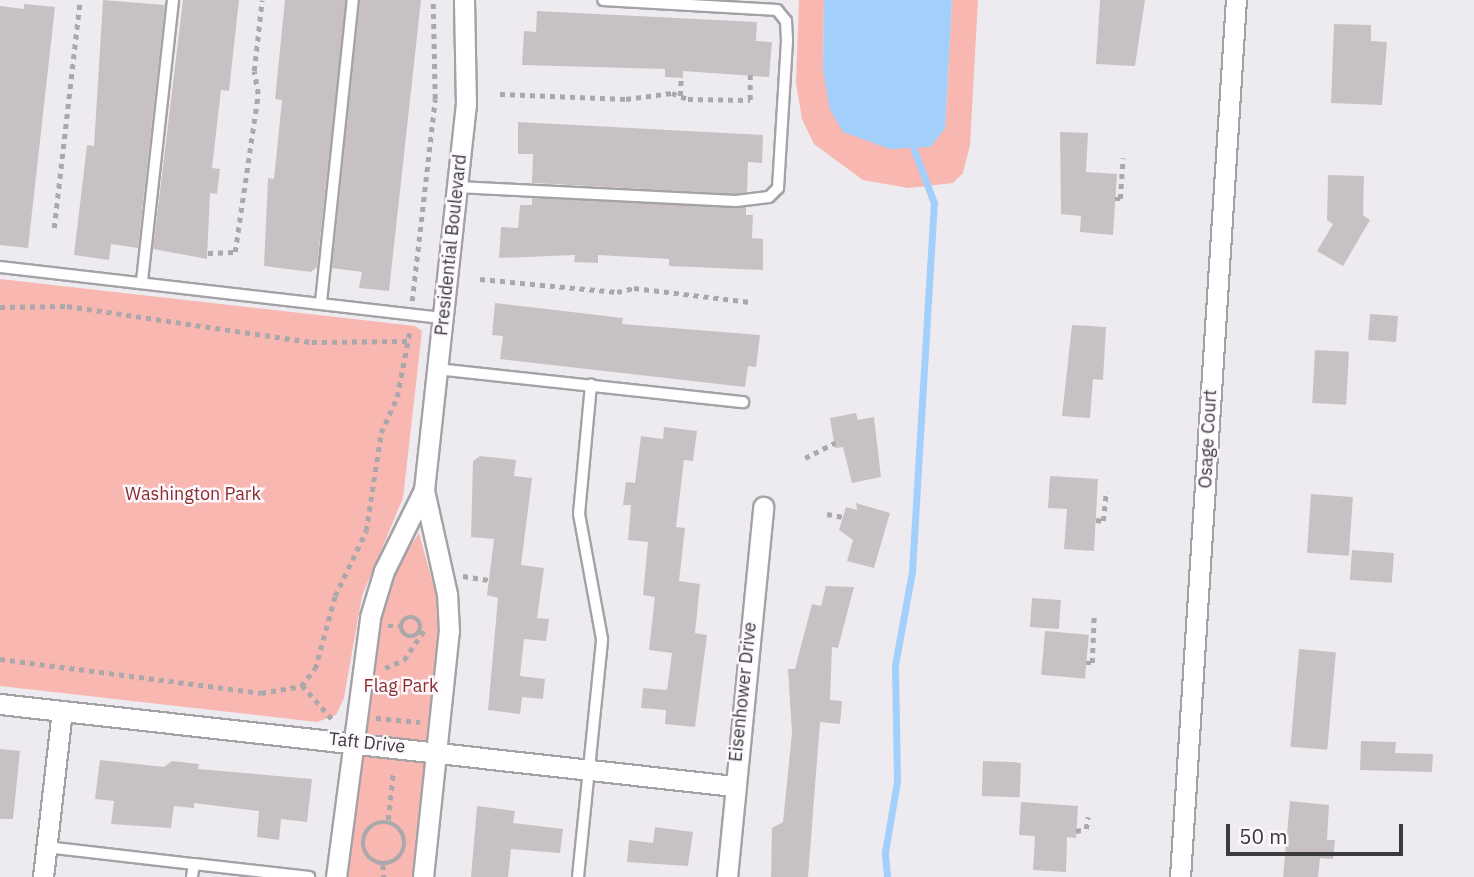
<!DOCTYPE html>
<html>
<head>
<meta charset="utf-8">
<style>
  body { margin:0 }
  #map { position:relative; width:1474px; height:877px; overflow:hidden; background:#eeebf0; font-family:"IBM Plex Sans",sans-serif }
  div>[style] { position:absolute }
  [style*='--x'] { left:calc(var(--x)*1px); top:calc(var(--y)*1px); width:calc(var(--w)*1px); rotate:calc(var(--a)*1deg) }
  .green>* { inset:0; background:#f8b7b1 }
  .water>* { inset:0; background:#a3cffb }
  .stream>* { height:7px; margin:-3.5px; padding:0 3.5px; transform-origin:3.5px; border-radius:3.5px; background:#a3cffb }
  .building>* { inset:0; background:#c8c1c4; transform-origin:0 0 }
  .path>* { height:4.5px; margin-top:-2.25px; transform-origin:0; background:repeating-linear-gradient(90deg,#aaa8ab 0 5px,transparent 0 10px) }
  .path>.ring { margin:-2.25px; padding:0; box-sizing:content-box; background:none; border:4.5px solid #aaa8ab; border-radius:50% }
  .roads { filter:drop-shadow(2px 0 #a5a2a7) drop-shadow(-2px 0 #a5a2a7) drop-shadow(0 2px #a5a2a7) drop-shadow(0 -2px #a5a2a7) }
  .service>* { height:10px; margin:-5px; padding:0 5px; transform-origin:5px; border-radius:5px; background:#fff }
  .minor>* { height:19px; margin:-9.5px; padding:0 9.5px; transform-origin:9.5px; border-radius:9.5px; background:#fff }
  span { translate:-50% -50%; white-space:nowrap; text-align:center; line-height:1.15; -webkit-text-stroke:5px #fcf8fd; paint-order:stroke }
  .street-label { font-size:18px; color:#3b3a3c }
  .park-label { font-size:18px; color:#8a2d2d }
  .scale { position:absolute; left:1226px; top:824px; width:177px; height:32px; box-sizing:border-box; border:4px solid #3b3a3c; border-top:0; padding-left:9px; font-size:21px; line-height:24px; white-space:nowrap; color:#3b3a3c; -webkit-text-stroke:5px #fcf8fd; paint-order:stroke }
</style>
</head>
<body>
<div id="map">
  <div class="green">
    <i style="clip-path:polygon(799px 0,824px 0,823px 70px,945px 129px,952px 0,978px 0,970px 145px,963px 173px,953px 183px,908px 188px,863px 180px,814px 144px,802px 119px,796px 83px)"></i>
    <i style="clip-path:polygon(0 279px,415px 326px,422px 331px,403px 498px,362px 596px,344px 698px,336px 715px,317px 722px,0 686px)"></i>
    <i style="clip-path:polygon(419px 533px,436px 595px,438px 639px,413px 877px,348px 877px,378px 613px,393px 573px)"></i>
  </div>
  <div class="water">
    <i style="clip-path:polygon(824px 0,952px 0,945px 129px,930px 147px,890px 149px,843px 132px,830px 110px,823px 70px)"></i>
  </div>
  <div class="stream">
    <i style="--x:887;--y:877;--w:25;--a:-95"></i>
    <i style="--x:885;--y:852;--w:71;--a:-80.3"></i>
    <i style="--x:897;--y:782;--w:117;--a:-91"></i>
    <i style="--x:895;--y:665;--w:96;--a:-79.7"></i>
    <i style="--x:912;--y:571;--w:369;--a:-86.6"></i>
    <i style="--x:934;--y:203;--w:57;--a:-110.7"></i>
  </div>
  <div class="building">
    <i style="clip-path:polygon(103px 0,165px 5px,138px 248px,111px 244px,109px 260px,74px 255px,87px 145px,94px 146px)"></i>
    <i style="clip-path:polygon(183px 0,239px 0,229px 91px,221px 90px,212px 168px,220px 169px,217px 194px,210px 193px,207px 259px,153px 249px)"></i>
    <i style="clip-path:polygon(285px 0,346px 0,317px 267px,311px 272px,264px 266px,268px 178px,274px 179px,282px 100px,275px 99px)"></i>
    <i style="clip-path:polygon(360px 0,421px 0,389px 291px,359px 288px,362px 272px,332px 268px)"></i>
    <i style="clip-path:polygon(1100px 0,1145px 0,1135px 66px,1096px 64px)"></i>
    <i style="clip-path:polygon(24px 4px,55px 7px,28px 248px,0 245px,0 6px,24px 9px)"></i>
    <i style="clip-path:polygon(537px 11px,757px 22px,756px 41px,772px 42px,769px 77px,683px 71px,683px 78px,665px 77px,665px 69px,522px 65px,524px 31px,536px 32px)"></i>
    <i style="clip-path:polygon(1334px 24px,1371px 25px,1371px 41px,1387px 42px,1382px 105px,1331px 103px)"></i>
    <i style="clip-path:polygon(518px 122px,763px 135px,762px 163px,748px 162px,747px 192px,736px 194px,532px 183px,533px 154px,518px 154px)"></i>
    <i style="clip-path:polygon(1060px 132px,1088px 133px,1086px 172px,1117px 174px,1113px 235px,1080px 232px,1081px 216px,1061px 214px)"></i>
    <i style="clip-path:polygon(1328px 175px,1364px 176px,1363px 215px,1370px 220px,1343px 266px,1317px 251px,1333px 224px,1327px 220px)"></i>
    <i style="clip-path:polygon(532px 198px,746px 207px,746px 215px,753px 215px,752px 238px,763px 239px,763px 270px,669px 266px,669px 259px,598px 255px,598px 263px,574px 262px,575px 255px,499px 258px,501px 227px,518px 228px,520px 205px,532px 205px)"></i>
    <i style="clip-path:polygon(495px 303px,623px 318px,622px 324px,760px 335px,756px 367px,748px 366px,745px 387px,500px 359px,503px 336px,492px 335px)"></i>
    <i style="left:1370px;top:314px;width:28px;height:26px;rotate:4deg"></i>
    <i style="clip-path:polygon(1072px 325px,1106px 327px,1103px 380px,1093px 379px,1090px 418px,1062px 416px)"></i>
    <i style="left:1315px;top:350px;width:34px;height:53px;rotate:3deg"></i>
    <i style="clip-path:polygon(856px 413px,858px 420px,874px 417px,881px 477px,852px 483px,843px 447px,835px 448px,830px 418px)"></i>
    <i style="clip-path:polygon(664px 427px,697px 431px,693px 461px,684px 460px,676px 527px,685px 528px,679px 581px,700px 584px,695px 633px,707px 635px,695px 727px,665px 724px,666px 710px,641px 708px,643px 688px,667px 690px,672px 653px,649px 650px,655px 597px,643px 595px,648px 542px,628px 540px,631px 505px,623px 505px,626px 482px,635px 483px,641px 436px,663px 439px)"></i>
    <i style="clip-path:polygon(480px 456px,516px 460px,514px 476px,532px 478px,521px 565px,544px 568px,537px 618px,549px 619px,546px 641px,524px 639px,520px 676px,545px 679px,543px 699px,522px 697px,520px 714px,488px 710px,498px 598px,487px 595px,494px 539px,471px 537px,473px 461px)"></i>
    <i style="clip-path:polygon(1050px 476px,1098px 479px,1094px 551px,1064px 549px,1067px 509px,1048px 508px)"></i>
    <i style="left:1311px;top:494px;width:42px;height:59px;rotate:4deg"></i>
    <i style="clip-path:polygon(856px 503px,890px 513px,874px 568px,847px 561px,853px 540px,839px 530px,846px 507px,857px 510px)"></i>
    <i style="left:1352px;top:550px;width:42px;height:30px;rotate:4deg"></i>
    <i style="clip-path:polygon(826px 586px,854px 587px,838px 648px,832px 647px,830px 700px,842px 701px,840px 724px,820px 722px,808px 877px,771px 877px,772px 828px,783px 822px,792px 733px,788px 669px,795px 669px,812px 604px,821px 606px)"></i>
    <i style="left:1032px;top:598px;width:29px;height:29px;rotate:4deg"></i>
    <i style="left:1045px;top:631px;width:44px;height:44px;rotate:5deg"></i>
    <i style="left:1299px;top:649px;width:37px;height:98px;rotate:5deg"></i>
    <i style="clip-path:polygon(1361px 741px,1396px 742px,1395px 753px,1433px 754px,1432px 772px,1360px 770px)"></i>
    <i style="clip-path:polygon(0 749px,20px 751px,13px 819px,0 819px)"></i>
    <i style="clip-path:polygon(100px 760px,164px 767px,172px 761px,199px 764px,198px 769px,312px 779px,307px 822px,281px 819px,279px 840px,257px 837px,259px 811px,194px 803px,194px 808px,174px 806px,171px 828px,111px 824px,114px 801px,95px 799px)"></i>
    <i style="left:983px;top:761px;width:38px;height:35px;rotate:2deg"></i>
    <i style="clip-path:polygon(1290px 801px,1329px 805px,1327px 840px,1335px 840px,1333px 859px,1320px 858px,1318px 877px,1283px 877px)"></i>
    <i style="clip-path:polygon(1021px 802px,1078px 806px,1076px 838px,1067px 837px,1066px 872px,1033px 870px,1035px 836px,1019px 835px)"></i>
    <i style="clip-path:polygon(477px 806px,515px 811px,513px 823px,563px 829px,560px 853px,511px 849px,508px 877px,471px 877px)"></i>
    <i style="clip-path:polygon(655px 827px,693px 832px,688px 866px,627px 862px,629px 840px,653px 843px)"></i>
  </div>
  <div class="path">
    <i style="--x:500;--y:94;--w:126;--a:2.3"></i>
    <i style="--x:626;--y:99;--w:46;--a:-7.4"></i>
    <i style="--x:672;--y:93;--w:17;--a:21"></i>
    <i style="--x:688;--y:99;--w:62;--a:0.9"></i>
    <i style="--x:750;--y:100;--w:25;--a:-90"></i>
    <i style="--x:680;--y:96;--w:18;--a:-87"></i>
    <i style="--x:1115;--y:199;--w:5;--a:0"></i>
    <i style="--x:1120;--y:199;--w:41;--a:-85.8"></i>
    <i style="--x:54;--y:228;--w:229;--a:-83.5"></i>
    <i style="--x:208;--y:253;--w:27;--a:-2"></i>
    <i style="--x:235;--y:252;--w:160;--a:-81.7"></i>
    <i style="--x:258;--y:94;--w:23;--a:-100"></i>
    <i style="--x:254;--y:71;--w:71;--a:-83.6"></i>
    <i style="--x:480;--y:279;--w:138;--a:5.4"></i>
    <i style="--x:617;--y:292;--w:17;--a:-13"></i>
    <i style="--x:634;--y:288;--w:117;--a:6.9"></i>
    <i style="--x:412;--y:301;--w:203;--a:-83.5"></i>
    <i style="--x:435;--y:99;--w:99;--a:-91.2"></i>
    <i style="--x:0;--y:307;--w:67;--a:-0.9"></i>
    <i style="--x:67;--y:306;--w:248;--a:8.4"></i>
    <i style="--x:312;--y:342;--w:97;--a:-0.6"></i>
    <i style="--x:805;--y:458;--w:34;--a:-27"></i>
    <i style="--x:827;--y:514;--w:16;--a:11"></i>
    <i style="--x:1096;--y:520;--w:7;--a:8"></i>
    <i style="--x:1103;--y:521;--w:30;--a:-84"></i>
    <i style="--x:463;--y:576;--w:26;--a:9"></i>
    <i class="ring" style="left:401px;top:617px;width:15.5px;height:15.5px"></i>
    <i style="--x:388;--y:626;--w:13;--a:0"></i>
    <i style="--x:0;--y:659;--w:263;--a:7.4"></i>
    <i style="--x:261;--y:693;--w:41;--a:-9.9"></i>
    <i style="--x:301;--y:686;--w:22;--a:-51"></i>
    <i style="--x:315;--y:669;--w:76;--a:-74.7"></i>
    <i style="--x:335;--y:596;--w:72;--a:-64.5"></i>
    <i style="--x:366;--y:531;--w:99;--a:-81.3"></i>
    <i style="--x:381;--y:433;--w:39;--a:-66"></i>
    <i style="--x:397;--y:397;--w:68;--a:-79"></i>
    <i style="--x:1086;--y:663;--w:6;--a:0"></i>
    <i style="--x:1092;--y:663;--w:48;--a:-87.6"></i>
    <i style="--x:385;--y:668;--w:21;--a:-23"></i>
    <i style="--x:404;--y:660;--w:37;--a:-56"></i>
    <i style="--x:302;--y:685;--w:45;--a:48.6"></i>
    <i style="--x:376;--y:718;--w:44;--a:5.2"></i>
    <i style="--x:388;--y:820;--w:46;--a:-83.8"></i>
    <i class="ring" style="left:363px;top:822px;width:37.5px;height:37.5px"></i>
    <i style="--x:1076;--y:831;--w:10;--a:-11"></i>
    <i style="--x:1086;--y:829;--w:12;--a:-81"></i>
    <i style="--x:383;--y:865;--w:12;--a:85"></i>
  </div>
  <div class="roads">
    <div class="service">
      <i style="--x:457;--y:187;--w:279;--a:2.9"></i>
      <i style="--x:736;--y:201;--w:33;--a:-7"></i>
      <i style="--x:769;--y:197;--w:13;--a:-45"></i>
      <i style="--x:778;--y:188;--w:148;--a:-86.5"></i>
      <i style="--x:787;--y:40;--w:19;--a:-93"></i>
      <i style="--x:786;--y:21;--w:14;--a:-129"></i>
      <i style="--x:777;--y:10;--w:174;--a:-176.7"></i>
      <i style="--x:0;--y:267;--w:446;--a:6.6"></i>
      <i style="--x:142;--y:281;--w:283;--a:-83.7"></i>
      <i style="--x:321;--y:302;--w:304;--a:-84"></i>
      <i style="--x:437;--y:369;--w:308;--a:6.2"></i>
      <i style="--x:46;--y:847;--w:149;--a:6.6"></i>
      <i style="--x:194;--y:864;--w:13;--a:99"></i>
      <i style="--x:194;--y:864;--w:116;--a:6.4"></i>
      <i style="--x:578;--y:877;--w:239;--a:-84.2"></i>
      <i style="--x:602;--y:639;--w:127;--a:-100.4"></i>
      <i style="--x:579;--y:514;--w:130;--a:-84.7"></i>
    </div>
    <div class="minor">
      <i style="--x:0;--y:704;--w:738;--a:6.38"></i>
      <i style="--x:43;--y:877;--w:167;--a:-83.5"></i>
      <i style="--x:336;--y:877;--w:262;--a:-82.5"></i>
      <i style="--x:370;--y:617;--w:48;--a:-73.1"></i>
      <i style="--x:384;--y:571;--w:90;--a:-63.7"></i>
      <i style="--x:424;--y:490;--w:387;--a:-83.8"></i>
      <i style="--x:466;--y:105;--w:105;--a:-91.1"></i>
      <i style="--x:423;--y:877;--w:247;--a:-84"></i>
      <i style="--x:449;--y:631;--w:37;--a:-93"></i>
      <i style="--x:447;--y:594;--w:107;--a:-102.5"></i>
      <i style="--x:727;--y:877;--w:372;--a:-84.4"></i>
      <i style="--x:1180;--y:877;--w:879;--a:-86.35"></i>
    </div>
  </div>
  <div class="street-label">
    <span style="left:451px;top:245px;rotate:-84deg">Presidential Boulevard</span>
    <span style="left:1208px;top:439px;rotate:-87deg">Osage Court</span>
    <span style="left:743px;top:692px;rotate:-84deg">Eisenhower Drive</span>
    <span style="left:367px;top:743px;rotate:6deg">Taft Drive</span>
  </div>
  <div class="park-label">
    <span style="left:193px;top:494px">Washington Park</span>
    <span style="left:401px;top:686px">Flag Park</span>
  </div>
  <div class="scale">50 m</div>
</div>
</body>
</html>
